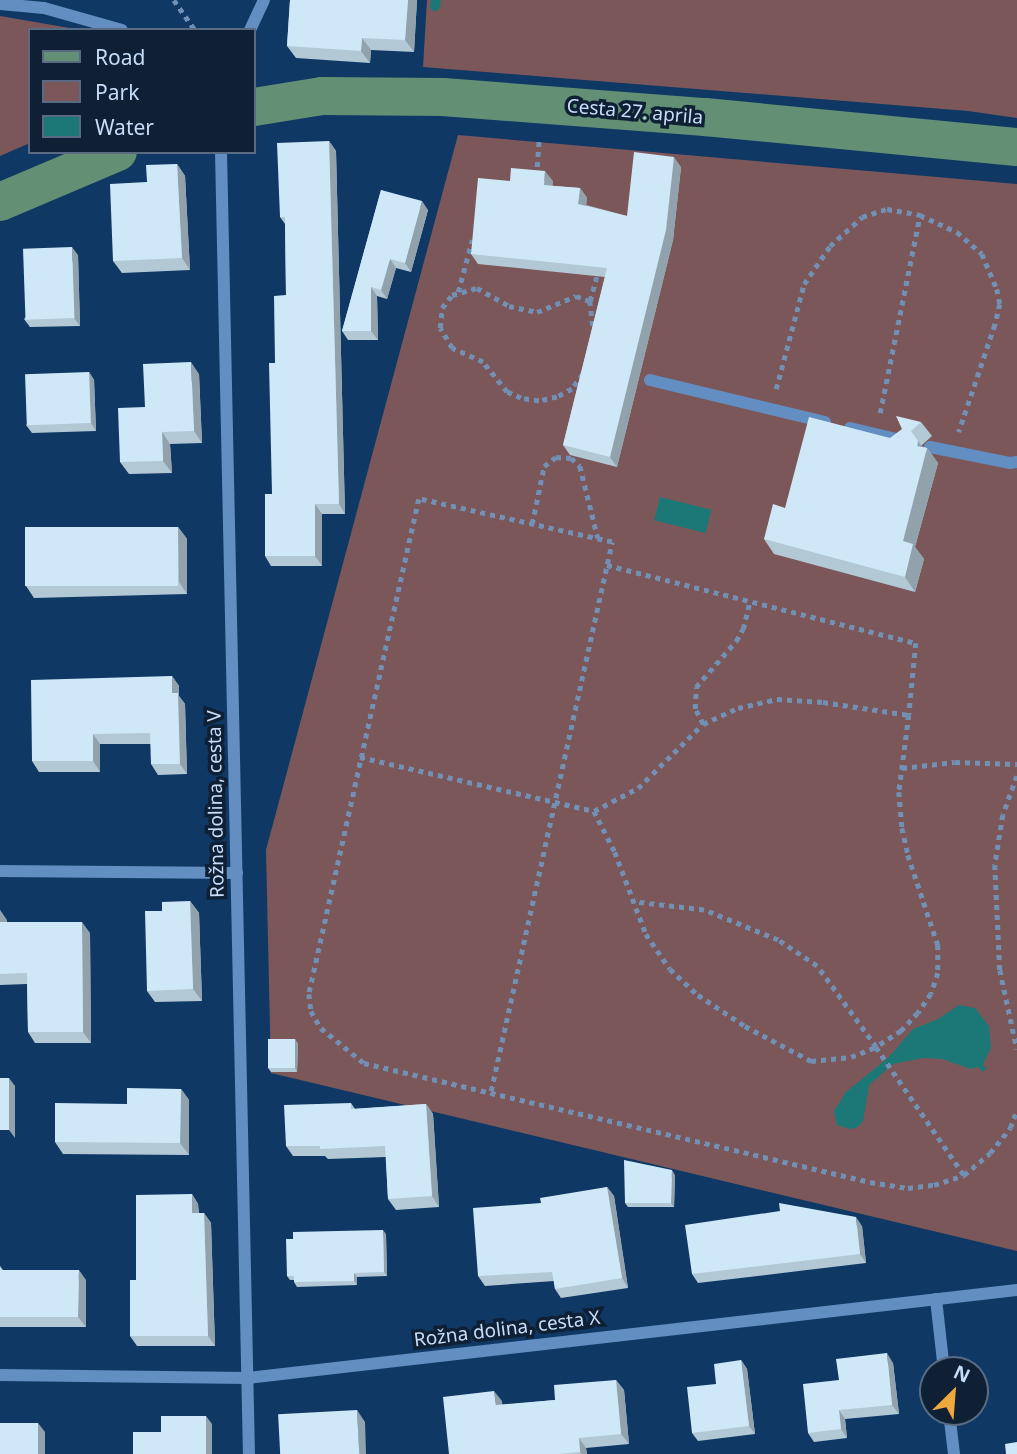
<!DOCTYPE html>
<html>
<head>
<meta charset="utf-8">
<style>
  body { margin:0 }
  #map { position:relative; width:1017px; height:1454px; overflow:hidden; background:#0f3865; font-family:"Noto Sans",sans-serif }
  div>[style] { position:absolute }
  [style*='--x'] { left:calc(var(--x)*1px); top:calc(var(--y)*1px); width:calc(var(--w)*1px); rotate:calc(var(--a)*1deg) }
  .green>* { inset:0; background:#7c575a }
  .water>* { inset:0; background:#1b7877; transform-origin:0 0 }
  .stream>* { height:10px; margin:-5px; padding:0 5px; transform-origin:5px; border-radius:5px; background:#1b7877 }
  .path>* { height:4.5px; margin-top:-2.25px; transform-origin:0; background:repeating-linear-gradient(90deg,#7190b4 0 5px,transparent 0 10px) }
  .minor>* { height:12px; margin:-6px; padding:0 6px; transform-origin:6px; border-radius:6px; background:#638ec1 }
  .major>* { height:38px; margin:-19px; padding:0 19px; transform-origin:19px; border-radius:19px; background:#639074 }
  .wall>* { inset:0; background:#b2c8d4; transform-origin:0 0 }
  .shaded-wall>* { inset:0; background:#91a2ad }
  .building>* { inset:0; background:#cfe8f7; transform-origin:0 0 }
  span { translate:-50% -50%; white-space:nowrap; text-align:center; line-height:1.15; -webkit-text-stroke:7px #0f2034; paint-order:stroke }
  .street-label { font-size:19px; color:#c6dcf8 }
  .legend { position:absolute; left:28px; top:28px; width:228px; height:126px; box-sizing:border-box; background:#0f2034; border:2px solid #586b82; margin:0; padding:9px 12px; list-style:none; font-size:21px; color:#c6dcf8 }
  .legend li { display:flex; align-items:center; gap:14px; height:35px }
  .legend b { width:35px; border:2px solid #586b82 }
  .north { position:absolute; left:919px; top:1356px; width:70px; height:70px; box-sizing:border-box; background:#0f2034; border:2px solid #586b82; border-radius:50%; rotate:25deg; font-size:19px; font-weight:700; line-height:28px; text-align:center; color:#c6dcf8 }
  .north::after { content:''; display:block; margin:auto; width:24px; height:32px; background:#eea83c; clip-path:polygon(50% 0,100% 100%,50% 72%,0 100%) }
</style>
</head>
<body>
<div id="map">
  <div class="green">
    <i style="clip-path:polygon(427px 0,1017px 0,1017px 118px,968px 111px,423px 67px)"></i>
    <i style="clip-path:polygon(0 16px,81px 30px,30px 30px,30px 143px,0 156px)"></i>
    <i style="clip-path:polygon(458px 135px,1017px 184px,1017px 1251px,271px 1073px,266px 850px)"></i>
  </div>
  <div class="water">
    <i style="left:660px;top:497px;width:53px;height:24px;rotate:14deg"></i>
    <i style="clip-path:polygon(959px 1005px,975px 1008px,989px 1026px,991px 1048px,983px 1064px,986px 1069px,983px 1072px,978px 1067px,971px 1069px,942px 1059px,923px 1058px,893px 1064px,869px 1085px,863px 1121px,858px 1127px,850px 1129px,837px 1125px,834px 1111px,846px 1092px,889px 1057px,913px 1029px,938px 1019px)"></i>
  </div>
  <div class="stream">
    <i style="--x:435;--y:6;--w:6;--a:-81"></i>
  </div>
  <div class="path">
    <i style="--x:174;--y:0;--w:37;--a:55"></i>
    <i style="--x:537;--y:167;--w:27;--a:-86"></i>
    <i style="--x:477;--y:288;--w:37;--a:29"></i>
    <i style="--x:509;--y:306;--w:29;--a:12"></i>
    <i style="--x:537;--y:312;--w:42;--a:-22.3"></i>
    <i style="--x:576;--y:296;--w:15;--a:20"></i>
    <i style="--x:590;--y:301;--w:42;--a:83.2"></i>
    <i style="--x:595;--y:343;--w:33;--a:111"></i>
    <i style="--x:583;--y:374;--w:19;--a:126"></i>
    <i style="--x:572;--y:389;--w:17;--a:152"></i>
    <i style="--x:557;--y:397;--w:18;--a:167"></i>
    <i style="--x:539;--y:401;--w:18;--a:-171"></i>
    <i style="--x:521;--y:398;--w:15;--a:-157"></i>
    <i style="--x:507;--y:392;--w:38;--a:-129"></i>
    <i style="--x:483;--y:362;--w:34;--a:-156"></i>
    <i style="--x:452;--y:348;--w:23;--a:-121"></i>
    <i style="--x:440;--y:328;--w:20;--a:-84"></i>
    <i style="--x:442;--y:308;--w:16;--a:-52"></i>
    <i style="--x:452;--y:295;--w:26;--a:-16"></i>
    <i style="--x:458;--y:292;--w:54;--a:-74.9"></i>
    <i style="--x:590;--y:301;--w:30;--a:-75"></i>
    <i style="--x:776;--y:389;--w:109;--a:-75.1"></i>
    <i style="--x:804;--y:284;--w:46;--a:-55.6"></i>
    <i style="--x:830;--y:246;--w:43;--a:-42.2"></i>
    <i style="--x:862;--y:217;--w:26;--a:-18"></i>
    <i style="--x:887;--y:209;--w:34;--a:10"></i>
    <i style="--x:920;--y:215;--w:41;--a:24.7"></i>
    <i style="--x:957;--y:232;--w:33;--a:41"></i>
    <i style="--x:982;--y:254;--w:38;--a:67"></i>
    <i style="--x:997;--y:289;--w:15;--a:79"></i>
    <i style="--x:1000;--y:304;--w:22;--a:103"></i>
    <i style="--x:995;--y:325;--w:113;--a:108.6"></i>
    <i style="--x:880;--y:413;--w:202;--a:-78.6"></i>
    <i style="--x:532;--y:524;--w:59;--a:-78.3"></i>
    <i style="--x:544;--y:466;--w:15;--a:-37"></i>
    <i style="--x:556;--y:457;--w:15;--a:4"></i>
    <i style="--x:571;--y:458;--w:12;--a:42"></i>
    <i style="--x:580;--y:466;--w:74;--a:76"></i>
    <i style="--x:607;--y:565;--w:319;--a:14.2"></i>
    <i style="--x:916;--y:643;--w:72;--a:95.6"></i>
    <i style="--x:703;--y:724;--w:17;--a:-118"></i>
    <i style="--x:695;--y:709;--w:22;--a:-87"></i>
    <i style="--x:696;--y:687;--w:61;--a:-49"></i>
    <i style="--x:736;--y:641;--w:14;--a:-60"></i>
    <i style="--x:743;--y:629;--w:29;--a:-76"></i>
    <i style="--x:360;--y:757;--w:240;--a:13"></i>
    <i style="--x:594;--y:811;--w:50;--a:-27.6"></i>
    <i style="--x:638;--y:788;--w:91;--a:-44.6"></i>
    <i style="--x:703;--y:724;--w:38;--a:-25"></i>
    <i style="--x:738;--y:708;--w:40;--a:-13"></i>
    <i style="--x:777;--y:699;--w:46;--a:3.7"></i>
    <i style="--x:823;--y:702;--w:87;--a:8.6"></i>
    <i style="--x:909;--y:715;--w:78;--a:97.4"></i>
    <i style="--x:899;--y:792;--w:36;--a:85"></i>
    <i style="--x:902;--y:828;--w:28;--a:77"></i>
    <i style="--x:908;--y:855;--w:95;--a:71.6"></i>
    <i style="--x:938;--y:945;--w:28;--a:90"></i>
    <i style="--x:938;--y:973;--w:22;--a:108"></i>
    <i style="--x:931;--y:994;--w:23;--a:124"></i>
    <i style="--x:918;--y:1013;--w:25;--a:133"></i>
    <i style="--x:901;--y:1031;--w:30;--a:147"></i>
    <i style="--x:876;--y:1047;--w:155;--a:55.5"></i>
    <i style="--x:902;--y:768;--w:53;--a:-6.5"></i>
    <i style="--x:955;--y:762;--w:62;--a:1.8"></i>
    <i style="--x:1017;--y:776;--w:41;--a:109.7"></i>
    <i style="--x:1003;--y:815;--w:51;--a:99.1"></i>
    <i style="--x:995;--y:865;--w:105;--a:87.3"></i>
    <i style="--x:1000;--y:970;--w:81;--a:77.9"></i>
    <i style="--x:594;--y:811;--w:46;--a:62.9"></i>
    <i style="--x:615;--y:852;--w:88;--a:69.3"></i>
    <i style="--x:646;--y:934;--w:42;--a:55.6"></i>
    <i style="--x:670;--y:969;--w:38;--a:43"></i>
    <i style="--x:698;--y:995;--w:56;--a:33.4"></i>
    <i style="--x:745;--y:1026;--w:75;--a:27.9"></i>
    <i style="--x:811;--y:1061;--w:40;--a:-5.7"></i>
    <i style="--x:851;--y:1057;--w:27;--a:-22"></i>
    <i style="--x:876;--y:1047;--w:100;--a:-126.1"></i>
    <i style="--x:817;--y:966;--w:47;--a:-146.3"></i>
    <i style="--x:778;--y:940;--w:80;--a:-157.9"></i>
    <i style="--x:704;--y:910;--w:69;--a:-173.4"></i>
    <i style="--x:491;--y:1091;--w:562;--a:-77.57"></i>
    <i style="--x:612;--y:542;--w:198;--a:-167.4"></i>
    <i style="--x:419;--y:499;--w:507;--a:102.53"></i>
    <i style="--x:309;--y:994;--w:17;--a:83"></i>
    <i style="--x:311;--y:1011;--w:20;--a:60"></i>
    <i style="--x:321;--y:1028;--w:55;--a:39.1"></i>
    <i style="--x:364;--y:1063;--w:520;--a:13.23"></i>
    <i style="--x:870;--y:1182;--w:38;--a:9"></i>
    <i style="--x:908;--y:1188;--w:26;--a:-7"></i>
    <i style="--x:934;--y:1185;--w:32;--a:-18"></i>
    <i style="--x:964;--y:1175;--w:34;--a:-40"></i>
    <i style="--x:990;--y:1153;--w:32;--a:-51"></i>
    <i style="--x:1010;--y:1128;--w:19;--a:-69"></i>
  </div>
  <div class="minor">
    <i style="--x:0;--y:4;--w:44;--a:5.2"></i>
    <i style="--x:44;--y:8;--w:81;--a:15.8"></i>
    <i style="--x:250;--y:30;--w:33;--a:-65"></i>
    <i style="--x:221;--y:152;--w:1302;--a:88.77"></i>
    <i style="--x:650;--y:380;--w:180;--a:13.5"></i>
    <i style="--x:850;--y:428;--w:56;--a:13.5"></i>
    <i style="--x:930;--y:447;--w:82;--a:11.3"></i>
    <i style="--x:1010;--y:463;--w:7;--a:-8"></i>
    <i style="--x:0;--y:871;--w:237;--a:0.5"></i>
    <i style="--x:936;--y:1299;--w:71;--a:83.6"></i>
    <i style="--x:0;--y:1375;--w:248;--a:0.7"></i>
    <i style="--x:248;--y:1378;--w:774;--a:-6.53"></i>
    <i style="--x:949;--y:1412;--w:42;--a:83.2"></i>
  </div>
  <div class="major">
    <i style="--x:254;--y:107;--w:69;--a:-9.2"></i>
    <i style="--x:322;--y:96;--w:121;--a:0.5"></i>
    <i style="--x:443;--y:97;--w:263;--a:4.4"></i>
    <i style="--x:705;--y:117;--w:313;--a:5.5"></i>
    <i style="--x:0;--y:202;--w:128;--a:-23"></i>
  </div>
  <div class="wall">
    <i style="clip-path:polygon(290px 0,417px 0,414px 52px,371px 50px,370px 63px,296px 58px,287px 46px)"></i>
    <i style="clip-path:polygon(329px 141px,336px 151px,345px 514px,322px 514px,322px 566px,271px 566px,265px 556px,272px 494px,286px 295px,285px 224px,280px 217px)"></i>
    <i style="clip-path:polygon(177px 164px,185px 176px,190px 270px,122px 273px,113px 261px,147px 182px)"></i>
    <i style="clip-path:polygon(681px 167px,673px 240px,617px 467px,570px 455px,563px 445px,605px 277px,478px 264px,471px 254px,510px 181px,553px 181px,552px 186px,580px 188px,587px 198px,586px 205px,627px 216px)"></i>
    <i style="clip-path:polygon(381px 190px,428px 210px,411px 272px,396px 268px,387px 299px,377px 296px,378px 340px,348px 340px,342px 331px)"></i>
    <i style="clip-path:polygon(78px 255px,80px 326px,30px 327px,24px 319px)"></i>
    <i style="clip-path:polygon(89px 372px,94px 380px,96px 431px,32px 433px,26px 425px)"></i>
    <i style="clip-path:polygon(199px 374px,202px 443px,170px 444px,172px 473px,129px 474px,120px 462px)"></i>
    <i style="clip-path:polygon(921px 422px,932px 436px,921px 446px,927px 448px,938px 463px,915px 547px,924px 559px,915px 592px,774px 554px,764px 539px,785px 508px,890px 438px)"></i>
    <i style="clip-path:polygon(178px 527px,187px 539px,187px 594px,34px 598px,26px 586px)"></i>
    <i style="clip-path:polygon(172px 676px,179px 686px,179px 696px,185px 704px,187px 774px,158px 775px,151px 764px,151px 744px,100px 744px,100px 772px,39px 772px,32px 761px)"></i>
    <i style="clip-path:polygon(190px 901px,199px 913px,202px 1001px,155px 1002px,147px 991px,162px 911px)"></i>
    <i style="clip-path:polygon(0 910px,7px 922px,90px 933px,91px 1043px,35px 1043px,28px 1032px,27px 984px,0 985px)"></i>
    <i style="clip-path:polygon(295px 1039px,298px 1044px,297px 1072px,271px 1072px,268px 1068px)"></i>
    <i style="left:0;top:1078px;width:17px;height:60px;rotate:28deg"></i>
    <i style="clip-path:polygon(181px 1089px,189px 1100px,189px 1155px,63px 1154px,55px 1142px,127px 1104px)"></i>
    <i style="clip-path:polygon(351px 1103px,355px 1109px,426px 1104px,433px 1114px,439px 1207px,396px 1210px,388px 1199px,386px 1157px,328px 1159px,325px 1156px,293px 1156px,286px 1146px)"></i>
    <i style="clip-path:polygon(675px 1175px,674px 1207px,628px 1207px,625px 1203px)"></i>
    <i style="clip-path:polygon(607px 1187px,614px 1196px,628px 1288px,561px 1298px,555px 1289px,554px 1281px,485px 1286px,478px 1276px,541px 1203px)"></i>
    <i style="clip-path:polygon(192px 1194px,198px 1204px,199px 1213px,204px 1213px,211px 1223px,215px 1346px,137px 1346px,130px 1336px,136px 1280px)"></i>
    <i style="clip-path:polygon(862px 1226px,866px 1263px,698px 1283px,692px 1274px)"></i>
    <i style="clip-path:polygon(386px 1234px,387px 1276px,357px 1277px,357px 1285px,297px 1287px,294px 1282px,294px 1280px,290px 1280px,287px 1276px)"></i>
    <i style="clip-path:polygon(0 1266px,3px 1270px,86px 1280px,86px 1327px,0 1327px)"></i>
    <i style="clip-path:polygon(741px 1360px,747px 1369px,755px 1434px,698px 1441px,692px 1433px,716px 1384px)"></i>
    <i style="clip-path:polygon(893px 1363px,899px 1414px,845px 1419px,847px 1438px,814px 1442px,808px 1433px,839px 1380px)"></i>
    <i style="clip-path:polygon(616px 1380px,624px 1390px,629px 1444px,586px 1448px,587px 1454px,449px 1454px,502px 1401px,502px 1405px,555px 1400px)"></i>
  </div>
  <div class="shaded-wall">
    <i style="clip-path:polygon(408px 0,417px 0,414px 52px,405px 40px)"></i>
    <i style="clip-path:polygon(362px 38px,371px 50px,370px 63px,361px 51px)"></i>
    <i style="clip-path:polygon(329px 141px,336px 151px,345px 514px,339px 504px)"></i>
    <i style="clip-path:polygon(674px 157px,681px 167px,673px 240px,617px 467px,610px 457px)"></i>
    <i style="clip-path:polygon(177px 164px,185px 176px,190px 270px,182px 258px)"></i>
    <i style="clip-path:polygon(545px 171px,553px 181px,551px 195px,544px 185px)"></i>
    <i style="clip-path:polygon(580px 188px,587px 198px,585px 214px,578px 204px)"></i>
    <i style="clip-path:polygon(422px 201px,428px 210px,411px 272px,405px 263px)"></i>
    <i style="clip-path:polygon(72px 247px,78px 255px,80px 326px,74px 318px)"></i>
    <i style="clip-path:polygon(390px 259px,396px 268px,387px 299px,381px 290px)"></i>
    <i style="clip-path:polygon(371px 287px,377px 296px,378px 340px,371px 331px)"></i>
    <i style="clip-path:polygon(191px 362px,199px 374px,202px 443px,194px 431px)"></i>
    <i style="clip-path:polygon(89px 372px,94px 380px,96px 431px,91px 423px)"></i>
    <i style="clip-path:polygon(162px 432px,170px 444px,172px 473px,163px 461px)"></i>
    <i style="clip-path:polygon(918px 441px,926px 453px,927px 448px,938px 463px,915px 547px,924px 559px,915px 592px,905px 577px,903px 541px)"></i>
    <i style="clip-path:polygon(315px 504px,322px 514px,322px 566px,315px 556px)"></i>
    <i style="clip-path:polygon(178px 527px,187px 539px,187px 594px,179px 582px)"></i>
    <i style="clip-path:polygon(172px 676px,179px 686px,179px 696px,185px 704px,187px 774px,180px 764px,172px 693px)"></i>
    <i style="clip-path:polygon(93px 734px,100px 744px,100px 772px,93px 761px)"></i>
    <i style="clip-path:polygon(190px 901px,199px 913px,202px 1001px,193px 989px)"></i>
    <i style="clip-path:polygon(0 910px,7px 920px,7px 933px,0 923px)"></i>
    <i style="clip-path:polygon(82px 922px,90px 933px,91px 1043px,83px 1032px)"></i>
    <i style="clip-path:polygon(295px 1039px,298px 1044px,297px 1072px,295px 1068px)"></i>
    <i style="clip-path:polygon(9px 1078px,15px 1086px,15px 1138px,9px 1130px)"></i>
    <i style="clip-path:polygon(181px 1089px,189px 1100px,189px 1155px,180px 1143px)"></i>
    <i style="clip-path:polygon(426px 1104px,433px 1114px,439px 1207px,432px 1196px)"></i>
    <i style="clip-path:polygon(672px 1170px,675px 1175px,674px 1207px,671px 1203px)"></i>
    <i style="clip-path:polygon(607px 1187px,614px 1196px,628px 1288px,622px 1278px)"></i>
    <i style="clip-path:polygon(192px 1194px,198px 1204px,199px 1223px,192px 1213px)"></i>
    <i style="clip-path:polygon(204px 1213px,211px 1223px,215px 1346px,208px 1336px)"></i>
    <i style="clip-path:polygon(856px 1217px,862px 1226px,866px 1263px,860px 1254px)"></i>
    <i style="clip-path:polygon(383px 1230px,386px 1234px,387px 1276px,384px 1272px)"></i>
    <i style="clip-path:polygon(79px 1270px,86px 1280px,86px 1327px,78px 1317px)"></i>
    <i style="clip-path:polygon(354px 1273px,357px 1277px,357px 1285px,354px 1281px)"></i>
    <i style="clip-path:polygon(887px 1353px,893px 1363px,899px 1414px,892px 1405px)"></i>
    <i style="clip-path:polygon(741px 1360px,747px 1369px,755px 1434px,749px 1426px)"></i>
    <i style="clip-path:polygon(616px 1380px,624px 1390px,629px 1444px,621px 1434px)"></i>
    <i style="clip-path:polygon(494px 1391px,502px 1401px,504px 1416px,496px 1405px)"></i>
    <i style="clip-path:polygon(357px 1410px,365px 1422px,366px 1454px,359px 1454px)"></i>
    <i style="clip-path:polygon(839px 1410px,845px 1419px,847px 1438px,841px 1429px)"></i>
    <i style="clip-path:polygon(206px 1416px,212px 1424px,212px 1454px,206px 1454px)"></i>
    <i style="clip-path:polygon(38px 1423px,45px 1432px,45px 1454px,38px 1454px)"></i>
    <i style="clip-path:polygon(579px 1438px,586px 1448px,587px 1454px,582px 1454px,580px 1452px)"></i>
  </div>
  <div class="building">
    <i style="clip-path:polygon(290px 0,408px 0,405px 40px,362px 38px,361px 51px,287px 46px)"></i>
    <i style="clip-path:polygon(329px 141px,339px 504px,315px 504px,315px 556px,265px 556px,265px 494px,272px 494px,269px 363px,275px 363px,274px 296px,286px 295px,285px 217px,280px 217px,277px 143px)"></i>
    <i style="clip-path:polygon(634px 152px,674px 157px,666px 230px,610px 457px,563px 445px,607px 268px,471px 254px,478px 178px,510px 181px,511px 168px,545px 171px,544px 185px,580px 188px,578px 204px,627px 216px)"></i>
    <i style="clip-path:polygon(177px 164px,182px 258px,113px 261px,110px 184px,147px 182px,146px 165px)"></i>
    <i style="clip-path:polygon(381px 190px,422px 201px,405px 263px,390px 259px,381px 290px,371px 287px,371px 331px,342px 331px)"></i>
    <i style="left:72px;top:247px;width:71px;height:49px;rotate:88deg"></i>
    <i style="clip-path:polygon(191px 362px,194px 431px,162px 432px,163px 461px,120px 462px,118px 408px,145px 407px,143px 364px)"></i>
    <i style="left:89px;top:372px;width:51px;height:64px;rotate:88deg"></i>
    <i style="clip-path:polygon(896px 416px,921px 422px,911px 431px,918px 441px,917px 446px,927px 448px,903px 541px,913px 544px,905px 577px,764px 539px,773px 504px,785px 508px,809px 417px,890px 438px,902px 429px)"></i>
    <i style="left:25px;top:527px;width:153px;height:59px"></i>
    <i style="clip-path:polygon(172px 676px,172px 693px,178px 693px,180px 764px,151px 764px,150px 733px,93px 734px,93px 761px,32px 761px,31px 680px)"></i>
    <i style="clip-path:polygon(190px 901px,193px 989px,147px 991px,145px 911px,162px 911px,162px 902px)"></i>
    <i style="clip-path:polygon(0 922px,82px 922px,83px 1032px,28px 1032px,27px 973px,0 974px)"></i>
    <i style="left:268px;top:1039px;width:27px;height:29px"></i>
    <i style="left:0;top:1078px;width:9px;height:52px"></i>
    <i style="clip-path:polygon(127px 1088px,181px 1089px,180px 1143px,55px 1142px,55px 1103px,127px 1104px)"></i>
    <i style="clip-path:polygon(351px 1103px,351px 1109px,426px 1104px,432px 1196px,388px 1199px,385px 1146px,320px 1149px,320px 1146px,286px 1146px,284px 1105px)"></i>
    <i style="clip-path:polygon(624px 1160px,672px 1170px,671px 1203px,625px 1203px)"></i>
    <i style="clip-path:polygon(607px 1187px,622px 1278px,555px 1289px,552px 1272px,478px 1276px,473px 1208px,541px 1203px,540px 1198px)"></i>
    <i style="clip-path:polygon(192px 1194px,192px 1213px,204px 1213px,208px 1336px,130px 1336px,130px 1280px,136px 1280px,136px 1195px)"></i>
    <i style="clip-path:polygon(779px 1203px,856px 1217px,860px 1254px,692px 1274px,685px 1225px,780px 1211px)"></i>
    <i style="clip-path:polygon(383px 1230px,384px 1272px,354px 1273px,354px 1281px,294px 1282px,294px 1276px,287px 1276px,286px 1239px,293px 1239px,293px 1232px)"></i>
    <i style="clip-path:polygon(0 1266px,1px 1270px,79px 1270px,78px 1317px,0 1317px)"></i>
    <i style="clip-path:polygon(887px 1353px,892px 1405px,839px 1410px,841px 1429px,808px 1433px,803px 1384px,839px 1380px,836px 1359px)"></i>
    <i style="clip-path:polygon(741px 1360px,749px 1426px,692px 1433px,687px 1387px,716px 1384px,714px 1364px)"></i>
    <i style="clip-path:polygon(616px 1380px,621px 1434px,579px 1438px,580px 1452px,558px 1454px,449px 1454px,443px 1397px,494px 1391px,496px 1405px,555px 1400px,554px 1385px)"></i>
    <i style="left:357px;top:1410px;width:44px;height:79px;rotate:87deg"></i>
    <i style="clip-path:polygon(161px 1416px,206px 1416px,206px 1454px,133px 1454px,133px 1432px,161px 1432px)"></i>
    <i style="left:0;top:1423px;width:38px;height:31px"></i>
    <i style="clip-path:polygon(1017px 1442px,1017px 1454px,1006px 1454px,1005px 1444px)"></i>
  </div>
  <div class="street-label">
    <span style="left:635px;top:112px;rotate:5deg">Cesta 27. aprila</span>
    <span style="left:216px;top:804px;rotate:-91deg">Rožna dolina, cesta V</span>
    <span style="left:507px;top:1329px;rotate:-7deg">Rožna dolina, cesta X</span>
  </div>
  <ul class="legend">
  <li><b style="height:9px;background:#639074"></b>Road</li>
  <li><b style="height:19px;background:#7c575a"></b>Park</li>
  <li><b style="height:19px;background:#1b7877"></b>Water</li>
  </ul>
  <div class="north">N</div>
</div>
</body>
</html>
